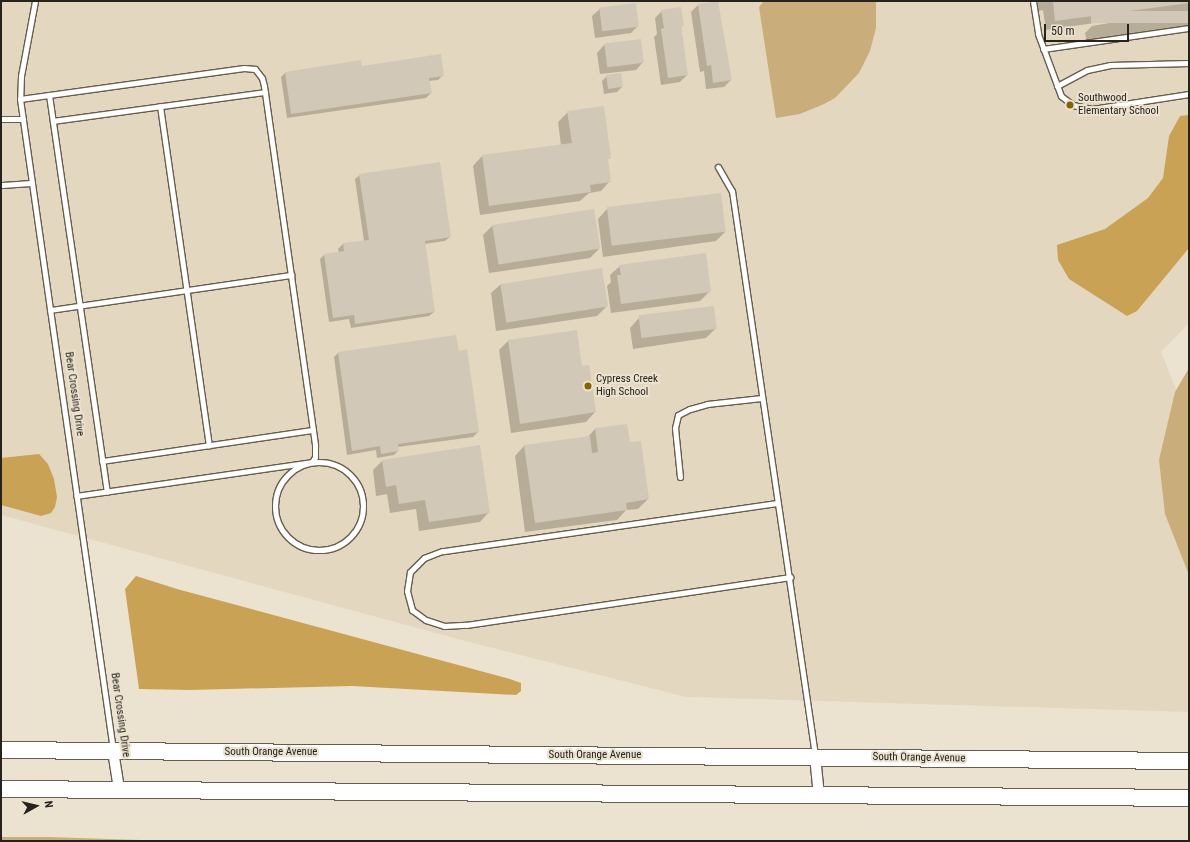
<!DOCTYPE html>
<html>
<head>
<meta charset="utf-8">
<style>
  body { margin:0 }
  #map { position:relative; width:1190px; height:842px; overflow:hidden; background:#ece2d0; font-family:"Roboto Condensed",sans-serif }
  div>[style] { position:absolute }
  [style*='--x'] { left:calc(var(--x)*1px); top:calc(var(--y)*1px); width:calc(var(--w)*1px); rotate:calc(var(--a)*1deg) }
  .built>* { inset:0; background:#e4d7bf }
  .green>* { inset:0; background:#c9ad7b }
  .water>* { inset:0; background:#caa256 }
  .shadow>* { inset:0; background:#0003 }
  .building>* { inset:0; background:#d2c8b7; transform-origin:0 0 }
  .roads { filter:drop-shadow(1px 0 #665d4e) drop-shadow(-1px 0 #665d4e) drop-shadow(0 1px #665d4e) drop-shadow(0 -1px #665d4e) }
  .service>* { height:5px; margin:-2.5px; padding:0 2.5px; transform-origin:2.5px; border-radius:2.5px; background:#fff }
  .service>.ring { margin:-2.5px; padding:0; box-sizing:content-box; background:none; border:5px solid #fff; border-radius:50% }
  .minor>* { height:10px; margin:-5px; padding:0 5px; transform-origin:5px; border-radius:5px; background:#fff }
  .primary>* { height:16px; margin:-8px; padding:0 8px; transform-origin:8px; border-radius:8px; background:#fff }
  .dots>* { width:11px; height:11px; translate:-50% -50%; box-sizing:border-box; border:2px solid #ece2d0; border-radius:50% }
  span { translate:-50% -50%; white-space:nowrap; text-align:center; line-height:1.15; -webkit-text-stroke:4px #ece2d0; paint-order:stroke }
  .poi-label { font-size:11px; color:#26231c }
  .left { translate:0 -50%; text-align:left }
  .street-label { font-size:11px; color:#26231c }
  .frame { position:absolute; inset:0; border:2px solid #26231c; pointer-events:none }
  .north { position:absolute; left:16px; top:786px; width:40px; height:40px; -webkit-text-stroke:3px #ece2d0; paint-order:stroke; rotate:82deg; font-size:11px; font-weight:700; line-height:16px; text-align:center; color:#26231c }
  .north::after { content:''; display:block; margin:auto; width:14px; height:18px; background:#26231c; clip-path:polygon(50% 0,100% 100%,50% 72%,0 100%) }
  .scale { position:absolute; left:1044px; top:24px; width:85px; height:18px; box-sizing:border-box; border:2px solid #26231c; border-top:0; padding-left:5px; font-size:12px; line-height:14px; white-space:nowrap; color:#26231c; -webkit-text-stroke:3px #ece2d0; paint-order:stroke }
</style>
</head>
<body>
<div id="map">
  <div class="built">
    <i style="clip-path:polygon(1px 1px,1189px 1px,1189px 323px,1161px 352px,1189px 421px,1189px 712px,686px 697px,458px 639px,1px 515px)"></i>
  </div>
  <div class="green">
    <i style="clip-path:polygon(764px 1px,876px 1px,876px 28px,870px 51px,859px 73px,835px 98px,824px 104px,800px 114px,776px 118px,759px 7px)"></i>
    <i style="clip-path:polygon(1189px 368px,1189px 575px,1165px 514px,1159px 460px,1175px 392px)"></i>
    <i style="clip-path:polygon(1px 837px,48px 837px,171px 841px,1px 841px)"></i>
  </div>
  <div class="water">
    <i style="clip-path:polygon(1189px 115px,1189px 248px,1137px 311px,1127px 316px,1069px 279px,1058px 260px,1057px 245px,1105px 229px,1148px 198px,1163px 178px,1169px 136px,1180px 116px)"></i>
    <i style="clip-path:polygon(39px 454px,48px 464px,54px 479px,57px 497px,55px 507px,51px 513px,41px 516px,1px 505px,1px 458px)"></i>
    <i style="clip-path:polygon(136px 576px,177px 589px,510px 679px,521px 683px,521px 691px,516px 695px,352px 686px,190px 690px,139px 689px,125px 589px)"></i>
  </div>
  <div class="shadow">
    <i style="clip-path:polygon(1038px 1px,1189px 1px,1189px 28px,1087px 43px,1085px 33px,1092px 26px,1115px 22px,1115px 20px,1046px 30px,1043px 10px,1038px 11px)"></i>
    <i style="clip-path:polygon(698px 5px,731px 80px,724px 87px,706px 89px,704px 71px,700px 72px,691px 12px)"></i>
    <i style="clip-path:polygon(600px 9px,638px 26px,631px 33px,595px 38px,592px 16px)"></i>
    <i style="clip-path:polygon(662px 11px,683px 25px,681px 27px,687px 75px,680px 82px,661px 85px,654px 37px,657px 34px,655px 18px)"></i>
    <i style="clip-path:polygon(604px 45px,643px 62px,636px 70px,600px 74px,597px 53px)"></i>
    <i style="clip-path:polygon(361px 67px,443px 75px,438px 80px,429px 81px,431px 93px,426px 98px,287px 118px,281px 77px,285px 73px)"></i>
    <i style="clip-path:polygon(607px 76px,622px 87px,617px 92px,604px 94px,602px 81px)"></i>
    <i style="clip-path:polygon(568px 112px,610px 158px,607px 160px,610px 181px,601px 191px,589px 193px,580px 201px,480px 215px,473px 166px,482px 156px,561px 145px,558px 122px)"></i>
    <i style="clip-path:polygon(360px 175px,450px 237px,445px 241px,424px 244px,434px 312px,429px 316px,351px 328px,349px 319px,329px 322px,320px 259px,324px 255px,339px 253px,338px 249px,343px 244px,364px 241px,355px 179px)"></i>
    <i style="clip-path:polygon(607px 209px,725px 232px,716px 241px,603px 257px,598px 219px)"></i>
    <i style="clip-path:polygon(493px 225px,599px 249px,590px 258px,489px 273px,483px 235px)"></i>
    <i style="clip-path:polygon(620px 266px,710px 291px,700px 301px,611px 313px,607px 286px,611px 282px,610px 275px)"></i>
    <i style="clip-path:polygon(501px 284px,607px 306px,597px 316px,496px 331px,491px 293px)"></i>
    <i style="clip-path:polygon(713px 307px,716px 328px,706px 338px,633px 349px,630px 328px,639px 318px)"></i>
    <i style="clip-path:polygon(508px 341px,582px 367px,589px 366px,595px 412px,586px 422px,511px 433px,499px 350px)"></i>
    <i style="clip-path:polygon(458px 352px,478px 432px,473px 437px,398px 447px,398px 451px,394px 455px,377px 458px,376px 450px,347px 455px,334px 357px,338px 353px)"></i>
    <i style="clip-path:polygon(595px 429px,629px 443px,648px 499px,638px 509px,626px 510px,617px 520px,525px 532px,515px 456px,524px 446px,587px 438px)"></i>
    <i style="clip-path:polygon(382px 461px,489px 512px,480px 522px,419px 531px,416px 509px,390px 513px,387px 494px,376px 496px,373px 470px)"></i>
  </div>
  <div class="building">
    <i style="clip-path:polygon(718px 1px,732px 80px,713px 83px,711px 65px,707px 66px,698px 4px)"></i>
    <i style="clip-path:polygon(1053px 1px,1189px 1px,1189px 3px,1055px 21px)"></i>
    <i style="left:636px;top:3px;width:24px;height:37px;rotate:83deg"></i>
    <i style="clip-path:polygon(681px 7px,684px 26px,681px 26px,688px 75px,668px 78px,661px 29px,664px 28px,661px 10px)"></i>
    <i style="left:1189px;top:11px;width:12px;height:98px;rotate:90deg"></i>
    <i style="left:641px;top:39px;width:24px;height:37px;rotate:83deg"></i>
    <i style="clip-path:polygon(441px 54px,444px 76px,429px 78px,432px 93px,291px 114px,285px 72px,361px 60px,362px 66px)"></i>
    <i style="left:621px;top:73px;width:14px;height:15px;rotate:82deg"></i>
    <i style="clip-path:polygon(604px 106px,611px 158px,608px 159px,611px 182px,590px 185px,591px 192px,489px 206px,482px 155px,572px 143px,567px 111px)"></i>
    <i style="clip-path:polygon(440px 162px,451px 237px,425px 241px,435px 312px,355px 324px,354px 315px,333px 318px,324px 254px,344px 251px,343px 243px,369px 240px,359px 174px)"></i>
    <i style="left:721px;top:193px;width:39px;height:115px;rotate:83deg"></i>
    <i style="left:594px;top:209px;width:40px;height:103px;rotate:81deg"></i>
    <i style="clip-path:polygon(706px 253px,711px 292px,621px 304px,617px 275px,621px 275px,619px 265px)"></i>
    <i style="left:602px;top:268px;width:39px;height:103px;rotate:81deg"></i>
    <i style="left:714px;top:306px;width:23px;height:76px;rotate:83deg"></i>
    <i style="clip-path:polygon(577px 330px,582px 366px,589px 365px,596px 412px,520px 424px,508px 340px)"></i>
    <i style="clip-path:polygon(456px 335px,459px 351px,467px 349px,479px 432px,398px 444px,399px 451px,381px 454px,380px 446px,352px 451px,338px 352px)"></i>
    <i style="clip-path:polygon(627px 424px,630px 442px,641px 441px,649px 499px,626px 503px,627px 510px,535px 523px,524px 445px,590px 436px,592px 453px,598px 452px,595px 428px)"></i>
    <i style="clip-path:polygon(480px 445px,490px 513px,429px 522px,425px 500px,399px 504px,396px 485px,386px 487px,382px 460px)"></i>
  </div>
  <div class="roads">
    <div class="service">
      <i style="--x:35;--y:1;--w:76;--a:100.6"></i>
      <i style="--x:21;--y:76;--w:23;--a:92"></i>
      <i style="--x:20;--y:99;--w:658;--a:81.87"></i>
      <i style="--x:1033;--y:1;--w:33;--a:81"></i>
      <i style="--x:1038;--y:34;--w:66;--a:69.6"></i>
      <i style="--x:1061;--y:96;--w:15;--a:37"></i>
      <i style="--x:1073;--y:105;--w:19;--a:12"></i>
      <i style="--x:1092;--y:109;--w:98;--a:-8.8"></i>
      <i style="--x:1043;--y:49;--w:148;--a:-8.2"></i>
      <i style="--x:1057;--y:86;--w:34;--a:-28"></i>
      <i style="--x:1087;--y:70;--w:24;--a:-12"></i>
      <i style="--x:1110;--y:65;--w:79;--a:-1.5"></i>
      <i style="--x:49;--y:95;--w:401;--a:81.7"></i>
      <i style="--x:20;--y:99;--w:226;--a:-7.9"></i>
      <i style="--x:244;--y:68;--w:11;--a:5"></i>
      <i style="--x:255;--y:69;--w:11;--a:52"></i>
      <i style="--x:262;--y:78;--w:8;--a:76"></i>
      <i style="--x:264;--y:86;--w:363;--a:81.9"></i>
      <i style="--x:315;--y:445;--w:12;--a:90"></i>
      <i style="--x:315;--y:457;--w:6;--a:121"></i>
      <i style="--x:312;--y:462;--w:238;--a:171.8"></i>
      <i style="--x:160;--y:106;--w:343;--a:81.8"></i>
      <i style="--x:1;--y:119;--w:22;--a:0"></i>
      <i style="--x:53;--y:121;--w:214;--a:-7.8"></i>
      <i style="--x:718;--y:167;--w:28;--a:60"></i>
      <i style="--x:732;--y:191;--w:570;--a:81.63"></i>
      <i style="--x:1;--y:185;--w:31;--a:-4"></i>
      <i style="--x:50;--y:310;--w:244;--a:-8.3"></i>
      <i style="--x:102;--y:461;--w:213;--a:-8.4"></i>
      <i class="ring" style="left:275px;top:462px;width:83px;height:83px"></i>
      <i style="--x:680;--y:477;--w:49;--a:-95.8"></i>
      <i style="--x:675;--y:428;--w:13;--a:-77"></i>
      <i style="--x:678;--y:415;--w:13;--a:-27"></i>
      <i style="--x:690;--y:409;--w:18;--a:-16"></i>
      <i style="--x:707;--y:404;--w:55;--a:-6.2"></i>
      <i style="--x:777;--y:503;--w:338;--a:171.8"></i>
      <i style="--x:442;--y:551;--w:19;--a:159"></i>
      <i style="--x:424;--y:558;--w:20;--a:135"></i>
      <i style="--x:410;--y:572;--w:19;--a:99"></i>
      <i style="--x:407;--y:591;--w:20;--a:75"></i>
      <i style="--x:412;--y:610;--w:17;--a:36"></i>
      <i style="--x:426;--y:620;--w:19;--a:18"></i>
      <i style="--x:444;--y:626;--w:22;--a:-3"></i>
      <i style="--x:466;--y:625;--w:328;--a:-8.4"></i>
    </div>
    <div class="minor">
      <i style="--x:113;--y:751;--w:39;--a:81"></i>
      <i style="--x:815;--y:756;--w:40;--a:84.3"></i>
    </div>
    <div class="primary">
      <i style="--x:1;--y:750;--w:1188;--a:0.53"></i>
      <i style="--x:1;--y:789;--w:1188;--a:0.43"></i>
    </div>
  </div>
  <div class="dots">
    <i style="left:1070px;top:105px;background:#876200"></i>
    <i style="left:588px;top:386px;background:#876200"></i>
  </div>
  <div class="poi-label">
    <span class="left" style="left:1078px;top:105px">Southwood<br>Elementary School</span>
    <span class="left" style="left:596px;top:386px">Cypress Creek<br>High School</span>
  </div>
  <div class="street-label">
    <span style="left:74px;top:394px;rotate:82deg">Bear Crossing Drive</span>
    <span style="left:120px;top:715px;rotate:82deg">Bear Crossing Drive</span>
    <span style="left:271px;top:752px">South Orange Avenue</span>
    <span style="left:595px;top:755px">South Orange Avenue</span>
    <span style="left:919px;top:758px;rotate:1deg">South Orange Avenue</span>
  </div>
  <div class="frame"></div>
  <div class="north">N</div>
  <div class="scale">50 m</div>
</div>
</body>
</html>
